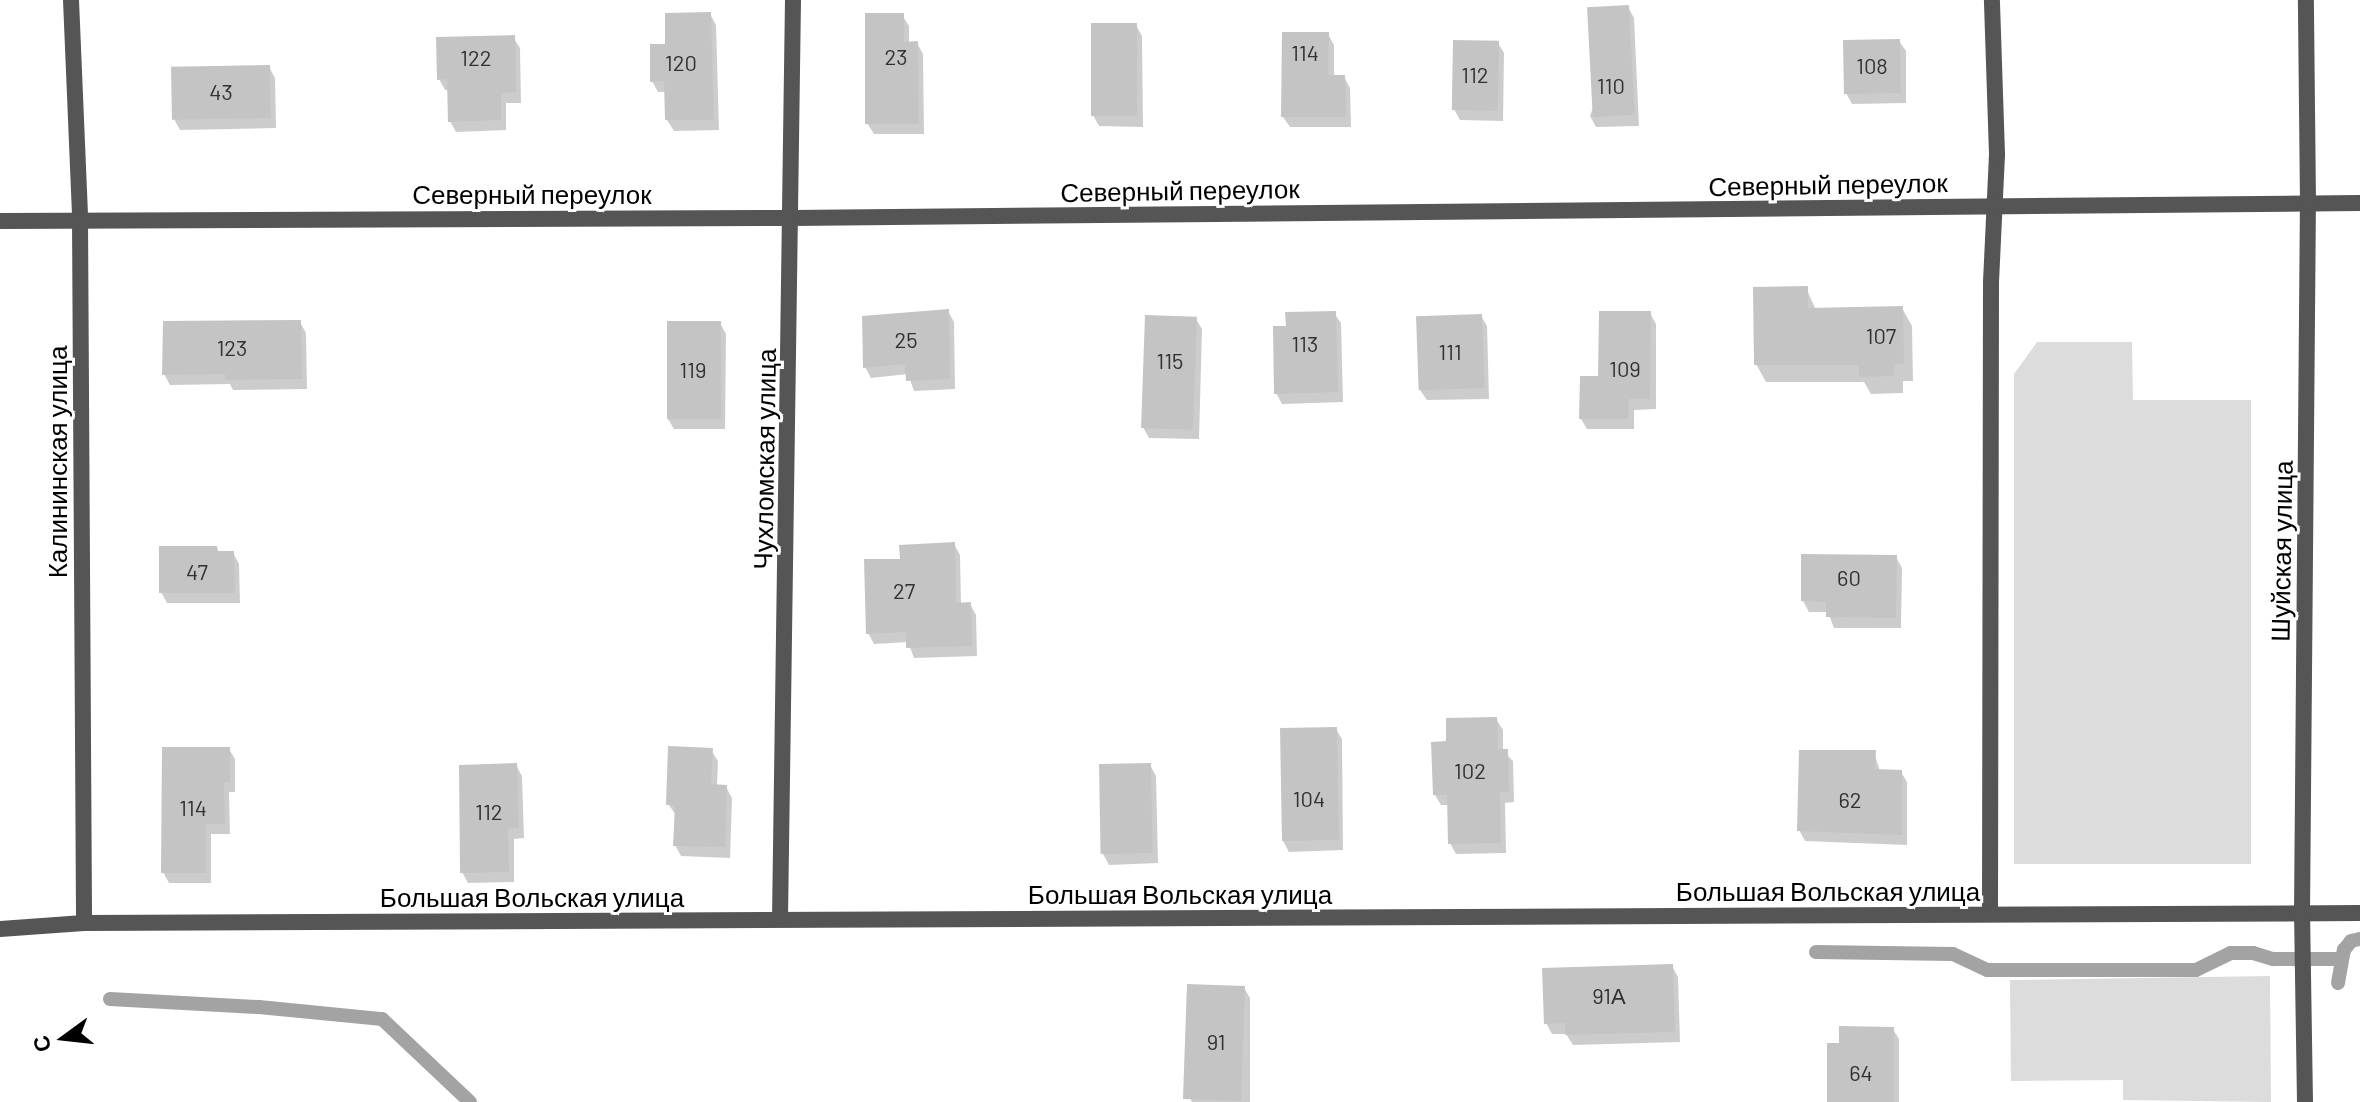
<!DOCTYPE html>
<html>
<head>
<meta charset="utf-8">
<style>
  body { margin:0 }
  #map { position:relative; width:2360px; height:1102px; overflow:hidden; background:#fff; font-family:Barlow,sans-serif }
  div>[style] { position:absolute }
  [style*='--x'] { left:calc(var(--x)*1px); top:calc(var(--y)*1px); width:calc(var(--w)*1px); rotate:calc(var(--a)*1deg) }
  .green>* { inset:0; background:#dcdcdc }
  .shadow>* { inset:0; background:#0003 }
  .stream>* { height:14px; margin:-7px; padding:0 7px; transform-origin:7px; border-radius:7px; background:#a3a3a3 }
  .building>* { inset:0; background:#c4c4c4; transform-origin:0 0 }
  .service>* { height:16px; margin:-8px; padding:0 8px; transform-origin:8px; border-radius:8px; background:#555 }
  .minor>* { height:16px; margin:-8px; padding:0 8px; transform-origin:8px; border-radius:8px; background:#555 }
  span { translate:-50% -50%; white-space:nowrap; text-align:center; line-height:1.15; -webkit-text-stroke:6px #fff; paint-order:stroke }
  .number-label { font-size:22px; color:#313131 }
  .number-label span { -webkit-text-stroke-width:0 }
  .street-label { font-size:26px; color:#000 }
  .north { position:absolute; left:24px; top:998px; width:80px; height:80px; -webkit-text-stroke:6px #fff; paint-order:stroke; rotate:255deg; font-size:22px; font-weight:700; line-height:32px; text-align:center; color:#000 }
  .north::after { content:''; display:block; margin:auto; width:28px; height:36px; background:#000; clip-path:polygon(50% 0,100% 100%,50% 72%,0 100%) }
</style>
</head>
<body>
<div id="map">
  <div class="green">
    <i style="clip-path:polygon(2037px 342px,2132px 342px,2133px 400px,2251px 400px,2251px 864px,2014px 864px,2014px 374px)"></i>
    <i style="clip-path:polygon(2270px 976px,2271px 1102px,2123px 1100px,2123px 1080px,2011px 1081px,2010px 980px)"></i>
  </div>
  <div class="shadow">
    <i style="clip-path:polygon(1628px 7px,1634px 18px,1639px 126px,1596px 127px,1590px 116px)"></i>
    <i style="clip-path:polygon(710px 14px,716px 25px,719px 130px,674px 131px,667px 120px,667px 92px,658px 92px,652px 81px,667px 46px)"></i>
    <i style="clip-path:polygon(902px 15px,909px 26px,909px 44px,917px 43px,923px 54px,924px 134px,874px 134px,867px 123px)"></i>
    <i style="clip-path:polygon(1136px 25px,1142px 36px,1143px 127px,1099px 126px,1093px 115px)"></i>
    <i style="clip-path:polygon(1328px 34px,1334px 45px,1334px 77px,1344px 77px,1350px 88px,1351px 127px,1290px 127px,1283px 117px)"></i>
    <i style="clip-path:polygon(513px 37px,520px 48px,521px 103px,506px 103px,506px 130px,456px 132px,450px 121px,449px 90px,445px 90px,439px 79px)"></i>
    <i style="clip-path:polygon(1899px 41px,1906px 51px,1906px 103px,1852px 104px,1846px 93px)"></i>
    <i style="clip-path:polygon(1498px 43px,1504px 53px,1503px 121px,1460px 120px,1454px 109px)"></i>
    <i style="clip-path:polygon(269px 67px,275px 78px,276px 128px,180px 130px,174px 119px)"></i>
    <i style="clip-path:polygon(1806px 288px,1816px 310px,1902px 308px,1912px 326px,1913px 381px,1903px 381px,1903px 393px,1871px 394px,1864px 382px,1766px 382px,1756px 364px)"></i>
    <i style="clip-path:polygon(948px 311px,954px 322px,955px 389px,914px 391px,908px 374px,871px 378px,865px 367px)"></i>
    <i style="clip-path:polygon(1334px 313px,1341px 323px,1343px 402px,1282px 404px,1276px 393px,1288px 328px)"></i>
    <i style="clip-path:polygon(1650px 313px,1656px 324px,1656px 409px,1634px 410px,1634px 429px,1587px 429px,1581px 419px)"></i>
    <i style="clip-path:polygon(1481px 316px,1487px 326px,1489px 399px,1427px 400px,1420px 390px)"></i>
    <i style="clip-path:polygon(1196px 319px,1202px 329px,1199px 439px,1149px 438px,1143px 427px)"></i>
    <i style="clip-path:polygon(300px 322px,306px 333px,307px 389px,233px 390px,230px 384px,170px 385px,164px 374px)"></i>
    <i style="clip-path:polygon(720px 323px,726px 334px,725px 429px,674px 429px,668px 419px)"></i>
    <i style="clip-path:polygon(954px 544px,960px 555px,961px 604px,970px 604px,976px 615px,977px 656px,914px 658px,908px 642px,874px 644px,868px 633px,902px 561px)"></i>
    <i style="clip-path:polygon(219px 553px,233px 553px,239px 564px,240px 603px,167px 603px,161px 592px)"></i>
    <i style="clip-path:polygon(1896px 557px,1902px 568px,1901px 628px,1834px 628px,1828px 612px,1809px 612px,1803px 601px)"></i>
    <i style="clip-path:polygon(1496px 719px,1503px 730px,1503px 751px,1513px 761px,1514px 802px,1505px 803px,1506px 853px,1456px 854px,1450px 843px,1449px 805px,1441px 805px,1435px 795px,1448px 743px)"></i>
    <i style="clip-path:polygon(1336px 729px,1342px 739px,1343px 850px,1289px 852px,1283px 841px)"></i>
    <i style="clip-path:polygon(229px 749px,235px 759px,235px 792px,229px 792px,230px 834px,211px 834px,211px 883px,169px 883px,163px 872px)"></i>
    <i style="clip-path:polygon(711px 750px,718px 761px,717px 786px,726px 787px,732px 798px,730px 858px,681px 856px,675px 845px,676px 815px,668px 804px)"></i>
    <i style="clip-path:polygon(1874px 752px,1880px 771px,1901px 772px,1907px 782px,1907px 845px,1805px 841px,1799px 830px)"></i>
    <i style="clip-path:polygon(516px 765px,522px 776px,524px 838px,514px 839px,514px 882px,468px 883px,462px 872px)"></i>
    <i style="clip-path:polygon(1150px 765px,1156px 776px,1158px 863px,1109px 865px,1103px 854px)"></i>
    <i style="clip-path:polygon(1672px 966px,1678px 977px,1680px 1042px,1573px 1045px,1566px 1034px,1552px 1034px,1546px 1023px)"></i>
    <i style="clip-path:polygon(1244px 988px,1250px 998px,1250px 1102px,1192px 1102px,1190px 1098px)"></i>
    <i style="clip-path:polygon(1893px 1029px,1899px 1039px,1899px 1102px,1829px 1102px,1841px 1045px)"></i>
  </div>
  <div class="stream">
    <i style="--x:1816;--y:952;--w:137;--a:0.8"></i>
    <i style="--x:1953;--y:954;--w:38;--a:25"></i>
    <i style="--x:1988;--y:970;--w:208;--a:0"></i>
    <i style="--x:2196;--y:970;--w:39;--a:-26"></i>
    <i style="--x:2231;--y:953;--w:22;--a:0"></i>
    <i style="--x:2253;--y:953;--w:21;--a:17"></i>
    <i style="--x:2273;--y:959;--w:68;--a:0"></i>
    <i style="--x:2338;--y:983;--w:34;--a:-80"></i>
    <i style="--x:2344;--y:950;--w:11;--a:-52"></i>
    <i style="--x:2351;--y:941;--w:9;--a:-13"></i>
    <i style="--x:110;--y:999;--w:149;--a:3.1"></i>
    <i style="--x:259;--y:1007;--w:124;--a:5.6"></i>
    <i style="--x:382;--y:1019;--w:121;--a:43.3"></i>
  </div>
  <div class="building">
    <i style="left:1629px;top:5px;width:110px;height:42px;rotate:87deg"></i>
    <i style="clip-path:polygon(711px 12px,714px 120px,665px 120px,664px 81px,650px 82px,650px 44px,665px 44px,665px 13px)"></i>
    <i style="clip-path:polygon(865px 13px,904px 13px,904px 42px,918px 41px,919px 124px,865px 124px)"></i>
    <i style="left:1091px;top:23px;width:46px;height:93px"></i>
    <i style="clip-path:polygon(1282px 32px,1329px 32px,1328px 75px,1345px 75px,1346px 117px,1281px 117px)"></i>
    <i style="clip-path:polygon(515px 35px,516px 92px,501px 93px,501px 120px,448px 122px,447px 79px,437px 80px,436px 37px)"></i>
    <i style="left:1900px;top:39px;width:54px;height:57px;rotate:89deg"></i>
    <i style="left:1453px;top:40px;width:46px;height:70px;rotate:1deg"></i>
    <i style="left:270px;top:65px;width:53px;height:99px;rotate:89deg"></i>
    <i style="clip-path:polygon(1808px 286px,1808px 308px,1903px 306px,1904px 364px,1894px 364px,1894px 376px,1859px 377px,1859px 365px,1754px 365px,1753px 287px)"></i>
    <i style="clip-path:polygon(949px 309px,950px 379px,906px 381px,905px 364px,863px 368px,862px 316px)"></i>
    <i style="clip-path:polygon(1336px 311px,1338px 392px,1274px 394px,1273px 326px,1286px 326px,1285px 312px)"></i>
    <i style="clip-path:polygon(1599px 311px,1651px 311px,1650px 399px,1629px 399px,1628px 419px,1579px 419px,1580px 376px,1598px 376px)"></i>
    <i style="left:1482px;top:314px;width:74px;height:66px;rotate:88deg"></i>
    <i style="left:1145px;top:315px;width:52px;height:113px;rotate:2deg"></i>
    <i style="clip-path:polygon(301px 320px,302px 379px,225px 380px,225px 374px,162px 375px,163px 321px)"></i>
    <i style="left:667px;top:321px;width:54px;height:98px"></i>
    <i style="clip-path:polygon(955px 542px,956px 603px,971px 602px,972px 646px,906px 648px,906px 632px,866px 634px,864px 559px,900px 559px,899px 545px)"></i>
    <i style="clip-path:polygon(159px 546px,217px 546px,218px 551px,234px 551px,235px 593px,159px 593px)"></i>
    <i style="clip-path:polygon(1801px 554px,1897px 555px,1896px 618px,1826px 617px,1826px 602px,1801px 601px)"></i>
    <i style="clip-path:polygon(1497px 717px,1498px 749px,1508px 749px,1509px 792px,1500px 792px,1501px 843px,1448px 844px,1447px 795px,1433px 795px,1431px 742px,1446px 741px,1446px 718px)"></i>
    <i style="left:1337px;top:727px;width:113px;height:57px;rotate:89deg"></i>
    <i style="clip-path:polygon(668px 746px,713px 748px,711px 784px,727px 785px,725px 847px,673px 846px,675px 805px,666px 805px)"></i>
    <i style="clip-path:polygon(162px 747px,230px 747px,230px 782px,224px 782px,225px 824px,206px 824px,206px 873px,161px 873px)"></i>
    <i style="clip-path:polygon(1799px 750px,1876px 750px,1875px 769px,1902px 770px,1902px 835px,1797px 831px)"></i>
    <i style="clip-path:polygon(517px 763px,519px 828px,508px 829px,509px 872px,460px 873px,459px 765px)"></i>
    <i style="left:1151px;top:763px;width:90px;height:52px;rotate:89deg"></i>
    <i style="clip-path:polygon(1673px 964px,1675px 1032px,1565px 1035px,1565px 1023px,1544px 1024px,1542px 968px)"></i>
    <i style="left:1187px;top:984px;width:58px;height:115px;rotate:2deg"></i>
    <i style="clip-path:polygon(1839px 1026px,1894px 1027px,1894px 1102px,1827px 1102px,1827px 1043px,1839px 1043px)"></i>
  </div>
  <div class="service">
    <i style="--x:1990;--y:914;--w:632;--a:-89.91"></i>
    <i style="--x:1991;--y:282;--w:128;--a:-87.3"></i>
    <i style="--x:1997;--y:154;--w:154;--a:-91.9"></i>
  </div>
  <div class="minor">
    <i style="--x:71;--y:0;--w:219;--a:87.6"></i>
    <i style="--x:80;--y:219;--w:704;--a:89.67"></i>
    <i style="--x:0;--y:221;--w:792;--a:-0.22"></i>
    <i style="--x:792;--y:218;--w:1568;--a:-0.55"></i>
    <i style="--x:780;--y:919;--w:919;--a:-89.19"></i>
    <i style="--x:0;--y:929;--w:84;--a:-4.1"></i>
    <i style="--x:84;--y:923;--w:2276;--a:-0.25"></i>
    <i style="--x:2305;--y:1102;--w:189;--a:-90.9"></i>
    <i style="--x:2302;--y:913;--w:710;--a:-89.52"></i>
    <i style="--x:2308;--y:203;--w:203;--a:-90.6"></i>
  </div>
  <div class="number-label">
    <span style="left:1305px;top:53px">114</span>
    <span style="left:896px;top:57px">23</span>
    <span style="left:476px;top:58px">122</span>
    <span style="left:681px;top:63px">120</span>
    <span style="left:1872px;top:66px">108</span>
    <span style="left:1475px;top:75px">112</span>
    <span style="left:1611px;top:86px">110</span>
    <span style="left:221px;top:92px">43</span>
    <span style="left:1881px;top:336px">107</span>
    <span style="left:906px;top:340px">25</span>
    <span style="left:1305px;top:344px">113</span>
    <span style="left:232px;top:348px">123</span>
    <span style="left:1450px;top:352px">111</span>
    <span style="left:1170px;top:361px">115</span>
    <span style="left:1625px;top:369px">109</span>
    <span style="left:693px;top:370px">119</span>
    <span style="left:197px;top:572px">47</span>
    <span style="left:1849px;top:578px">60</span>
    <span style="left:904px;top:591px">27</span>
    <span style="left:1470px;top:771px">102</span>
    <span style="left:1309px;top:799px">104</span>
    <span style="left:1850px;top:800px">62</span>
    <span style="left:193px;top:808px">114</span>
    <span style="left:489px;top:812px">112</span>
    <span style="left:1609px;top:996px">91А</span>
    <span style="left:1216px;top:1042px">91</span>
    <span style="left:1861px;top:1073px">64</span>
  </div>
  <div class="street-label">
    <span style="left:1828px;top:184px;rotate:-1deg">Северный переулок</span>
    <span style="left:1180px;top:190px;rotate:-1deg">Северный переулок</span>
    <span style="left:532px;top:194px">Северный переулок</span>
    <span style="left:764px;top:459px;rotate:-89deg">Чухломская улица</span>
    <span style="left:57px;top:462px;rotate:-90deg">Калининская улица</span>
    <span style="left:2281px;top:551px;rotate:-89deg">Шуйская улица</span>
    <span style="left:1828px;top:891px">Большая Вольская улица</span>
    <span style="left:1180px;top:894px">Большая Вольская улица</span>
    <span style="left:532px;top:897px">Большая Вольская улица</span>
  </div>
  <div class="north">С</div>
</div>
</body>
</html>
